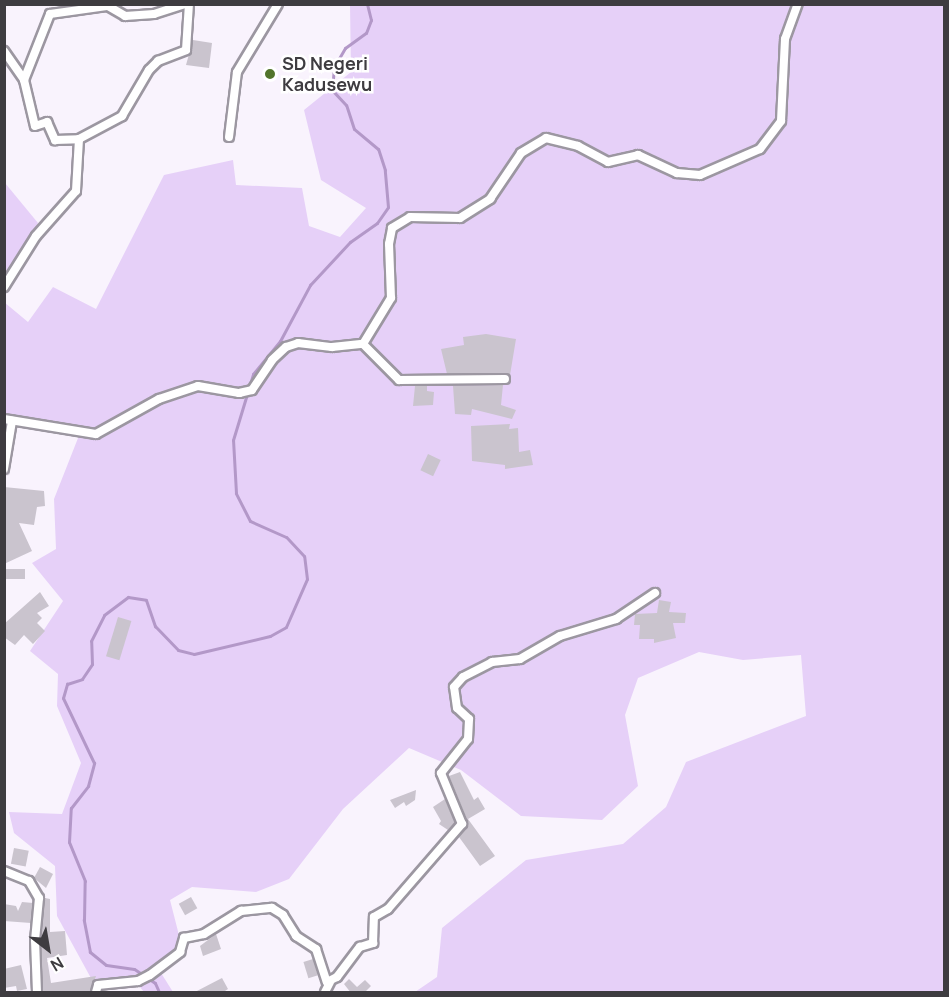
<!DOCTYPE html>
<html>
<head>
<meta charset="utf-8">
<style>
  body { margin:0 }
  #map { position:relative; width:949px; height:997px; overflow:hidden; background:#f9f3fd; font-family:Manrope,sans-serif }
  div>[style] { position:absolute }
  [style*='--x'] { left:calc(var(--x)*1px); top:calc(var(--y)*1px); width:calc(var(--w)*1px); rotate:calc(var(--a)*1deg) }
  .green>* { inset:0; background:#e6d0f8 }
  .stream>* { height:3px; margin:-1.5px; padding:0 1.5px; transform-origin:1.5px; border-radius:1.5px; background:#b398c8 }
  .building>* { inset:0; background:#cac4ce; transform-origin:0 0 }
  .roads { filter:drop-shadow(2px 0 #9c97a1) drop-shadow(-2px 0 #9c97a1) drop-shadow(0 2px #9c97a1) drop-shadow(0 -2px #9c97a1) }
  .street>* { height:8px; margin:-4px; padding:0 4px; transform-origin:4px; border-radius:4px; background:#fff }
  .dots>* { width:16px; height:16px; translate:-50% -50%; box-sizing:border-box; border:3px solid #fff; border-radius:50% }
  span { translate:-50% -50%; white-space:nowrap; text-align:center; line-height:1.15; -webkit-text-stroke:5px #fff; paint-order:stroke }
  .poi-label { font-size:18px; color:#3e3c40; font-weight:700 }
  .left { translate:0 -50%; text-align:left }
  .frame { position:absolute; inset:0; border:6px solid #3e3c40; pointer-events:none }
  .north { position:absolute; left:18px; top:919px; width:60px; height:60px; -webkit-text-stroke:4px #fff; paint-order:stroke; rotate:149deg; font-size:16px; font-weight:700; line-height:24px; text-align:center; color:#3e3c40 }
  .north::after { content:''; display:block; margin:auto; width:21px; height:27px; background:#3e3c40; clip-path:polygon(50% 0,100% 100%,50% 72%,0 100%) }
</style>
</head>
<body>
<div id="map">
  <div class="green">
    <i style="clip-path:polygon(350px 5px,944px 5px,944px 992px,415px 992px,437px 977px,442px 928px,526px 860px,623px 844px,666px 807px,686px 762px,806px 716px,801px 655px,743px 660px,699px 652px,638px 678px,625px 715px,638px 786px,602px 820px,521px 816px,461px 770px,409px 748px,343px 809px,289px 879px,256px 892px,192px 887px,170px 900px,182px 947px,156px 965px,173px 992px,144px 992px,131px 976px,92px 980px,57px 916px,55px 866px,14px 833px,9px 812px,62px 814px,81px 763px,57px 706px,58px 674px,30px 651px,63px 601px,32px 563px,56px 549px,54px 499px,80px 433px,5px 422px,4px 302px,28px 322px,53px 287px,96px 309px,164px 175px,233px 160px,236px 185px,302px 188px,309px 226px,340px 237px,366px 208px,321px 180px,304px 110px,351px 72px)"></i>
    <i style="clip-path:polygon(5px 183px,38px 223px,5px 290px)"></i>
  </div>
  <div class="stream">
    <i style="--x:159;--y:992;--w:10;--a:-114"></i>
    <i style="--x:155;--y:983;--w:25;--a:-146"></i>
    <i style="--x:134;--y:969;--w:28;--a:-172"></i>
    <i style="--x:106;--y:965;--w:21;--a:-141"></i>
    <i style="--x:90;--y:952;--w:33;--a:-101"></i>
    <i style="--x:84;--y:920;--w:39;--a:-89"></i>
    <i style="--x:85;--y:881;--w:42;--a:-112.3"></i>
    <i style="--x:69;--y:842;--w:34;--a:-87"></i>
    <i style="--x:71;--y:808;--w:28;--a:-52"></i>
    <i style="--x:88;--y:786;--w:24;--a:-75"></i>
    <i style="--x:94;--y:763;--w:72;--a:-115.5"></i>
    <i style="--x:63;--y:698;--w:15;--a:-74"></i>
    <i style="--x:67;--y:684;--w:16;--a:-18"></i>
    <i style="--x:82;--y:679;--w:18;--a:-56"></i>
    <i style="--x:92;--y:664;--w:23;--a:-92"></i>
    <i style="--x:91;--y:641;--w:29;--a:-63"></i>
    <i style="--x:104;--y:615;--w:30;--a:-37"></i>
    <i style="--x:128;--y:597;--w:18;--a:9"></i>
    <i style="--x:146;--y:600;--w:28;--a:71"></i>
    <i style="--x:155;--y:626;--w:33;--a:46"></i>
    <i style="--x:178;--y:650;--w:16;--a:14"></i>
    <i style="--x:194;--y:654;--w:78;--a:-13.3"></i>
    <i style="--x:270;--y:636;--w:18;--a:-29"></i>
    <i style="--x:286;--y:627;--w:52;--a:-66.4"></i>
    <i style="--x:307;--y:579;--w:23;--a:-97"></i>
    <i style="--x:304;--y:556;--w:26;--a:-133"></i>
    <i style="--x:286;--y:537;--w:39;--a:-156"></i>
    <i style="--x:250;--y:521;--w:31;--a:-117"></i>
    <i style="--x:236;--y:493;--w:53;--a:-93.2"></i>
    <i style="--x:233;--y:440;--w:69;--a:-73.1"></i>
    <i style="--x:253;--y:374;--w:43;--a:-50.7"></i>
    <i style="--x:280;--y:341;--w:64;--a:-61.8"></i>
    <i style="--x:310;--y:285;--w:59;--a:-47.1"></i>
    <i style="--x:350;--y:242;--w:33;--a:-35"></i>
    <i style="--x:377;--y:223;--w:19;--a:-55"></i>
    <i style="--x:388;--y:207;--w:37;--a:-95"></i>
    <i style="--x:385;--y:170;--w:22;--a:-108"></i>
    <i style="--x:378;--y:149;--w:31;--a:-140"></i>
    <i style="--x:354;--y:129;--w:25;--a:-108"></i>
    <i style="--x:346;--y:105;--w:21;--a:-133"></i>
    <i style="--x:332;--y:90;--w:23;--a:-85"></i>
    <i style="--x:334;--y:67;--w:22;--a:-60"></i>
    <i style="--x:345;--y:48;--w:26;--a:-36"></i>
    <i style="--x:366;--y:33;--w:14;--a:-69"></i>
    <i style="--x:371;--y:20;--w:16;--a:-104"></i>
  </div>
  <div class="building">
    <i style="clip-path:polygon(193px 40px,212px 43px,209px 68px,186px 65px)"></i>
    <i style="clip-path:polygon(486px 334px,516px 339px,510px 375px,447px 374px,441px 349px,464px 345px,463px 337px)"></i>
    <i style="clip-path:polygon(503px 385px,501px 405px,516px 410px,512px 419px,472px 409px,471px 415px,455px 414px,453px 386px)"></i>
    <i style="clip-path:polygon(415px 386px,427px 386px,427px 391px,434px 392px,433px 405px,413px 406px)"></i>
    <i style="clip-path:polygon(510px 424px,509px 429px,518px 428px,519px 452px,530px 450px,533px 465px,505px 469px,505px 465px,472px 461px,471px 426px)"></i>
    <i style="left:428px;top:454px;width:14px;height:18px;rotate:25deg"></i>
    <i style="clip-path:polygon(4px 487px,44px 491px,45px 506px,37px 507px,34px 525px,19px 523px,32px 551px,4px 564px)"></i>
    <i style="left:25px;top:569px;width:10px;height:21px;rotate:90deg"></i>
    <i style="clip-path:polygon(40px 592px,49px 606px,37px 613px,42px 618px,37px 623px,45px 631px,33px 644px,24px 635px,15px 645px,4px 637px,4px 624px)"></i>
    <i style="clip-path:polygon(659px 600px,671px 602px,669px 612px,686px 613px,685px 623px,673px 623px,676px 638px,654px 643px,654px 639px,639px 639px,640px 625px,634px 625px,635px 614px,657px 613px)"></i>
    <i style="left:118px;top:617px;width:14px;height:41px;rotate:17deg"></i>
    <i style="clip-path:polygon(460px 772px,474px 800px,478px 797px,485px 809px,468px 819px,495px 856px,480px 866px,459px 837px,468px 822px,449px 776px)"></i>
    <i style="clip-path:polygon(416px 790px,415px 800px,406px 806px,404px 802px,395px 808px,390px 800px)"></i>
    <i style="clip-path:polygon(445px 799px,455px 823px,448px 830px,439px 824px,441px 821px,433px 807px)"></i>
    <i style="left:14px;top:848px;width:15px;height:16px;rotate:11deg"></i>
    <i style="clip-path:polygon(40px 867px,53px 874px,46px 888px,34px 878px)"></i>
    <i style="left:191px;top:897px;width:13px;height:14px;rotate:61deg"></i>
    <i style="clip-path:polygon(45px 898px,50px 899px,50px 932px,65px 931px,67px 955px,47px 958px,51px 983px,96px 976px,90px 993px,43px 993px,41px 940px)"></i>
    <i style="clip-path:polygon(22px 902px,33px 903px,31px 923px,4px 921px,4px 904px,16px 906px,18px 911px)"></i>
    <i style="clip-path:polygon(216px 934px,221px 949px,203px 956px,200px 946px)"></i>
    <i style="left:313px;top:959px;width:17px;height:10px;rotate:73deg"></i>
    <i style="clip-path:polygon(21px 965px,27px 989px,17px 991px,16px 986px,4px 988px,4px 969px)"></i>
    <i style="clip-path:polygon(222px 978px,228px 989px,222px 993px,193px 993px)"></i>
    <i style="clip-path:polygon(349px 979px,357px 987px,365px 980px,371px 986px,364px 993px,351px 993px,344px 984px)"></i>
  </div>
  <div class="roads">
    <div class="street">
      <i style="--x:4;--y:51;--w:35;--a:55"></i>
      <i style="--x:24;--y:80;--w:47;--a:76.6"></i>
      <i style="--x:35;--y:126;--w:13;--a:-18"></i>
      <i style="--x:47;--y:122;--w:20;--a:66"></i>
      <i style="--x:55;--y:140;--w:24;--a:-2"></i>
      <i style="--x:79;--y:139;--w:49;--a:-28.1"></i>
      <i style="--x:122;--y:116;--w:53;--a:-59.6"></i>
      <i style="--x:149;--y:70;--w:13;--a:-45"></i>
      <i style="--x:158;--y:61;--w:30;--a:-21"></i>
      <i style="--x:186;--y:50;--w:46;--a:-86.3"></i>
      <i style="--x:24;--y:80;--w:71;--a:-68.5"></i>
      <i style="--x:50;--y:14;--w:59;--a:-7.9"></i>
      <i style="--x:108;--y:6;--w:20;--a:30"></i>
      <i style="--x:125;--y:16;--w:29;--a:-4"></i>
      <i style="--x:154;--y:14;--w:32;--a:-18"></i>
      <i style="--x:229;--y:137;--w:65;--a:-83"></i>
      <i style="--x:237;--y:72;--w:79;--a:-58.9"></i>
      <i style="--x:4;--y:287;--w:60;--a:-57.9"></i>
      <i style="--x:36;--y:236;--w:60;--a:-48.4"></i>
      <i style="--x:76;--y:191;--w:52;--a:-86.7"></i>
      <i style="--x:363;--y:344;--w:54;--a:-58.7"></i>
      <i style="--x:391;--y:298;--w:54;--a:-92.1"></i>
      <i style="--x:389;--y:244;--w:16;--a:-79"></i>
      <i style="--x:392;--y:228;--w:21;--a:-31"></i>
      <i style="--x:410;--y:217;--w:50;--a:1.1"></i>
      <i style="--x:460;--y:218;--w:36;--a:-32"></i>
      <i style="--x:490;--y:199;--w:55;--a:-56"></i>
      <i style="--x:521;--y:153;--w:29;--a:-31"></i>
      <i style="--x:546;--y:138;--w:33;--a:14"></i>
      <i style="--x:578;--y:146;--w:34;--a:28"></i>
      <i style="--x:608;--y:162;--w:31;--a:-13"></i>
      <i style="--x:638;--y:155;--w:43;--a:24.8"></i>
      <i style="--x:677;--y:173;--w:23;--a:5"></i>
      <i style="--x:700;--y:175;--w:65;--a:-23.4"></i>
      <i style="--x:760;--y:149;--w:35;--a:-53"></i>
      <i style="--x:781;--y:121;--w:82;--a:-87.2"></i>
      <i style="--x:785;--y:39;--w:37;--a:-70"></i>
      <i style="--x:4;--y:419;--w:93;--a:9.3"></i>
      <i style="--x:96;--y:434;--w:72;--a:-29.1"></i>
      <i style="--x:159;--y:399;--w:41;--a:-18.4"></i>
      <i style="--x:198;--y:386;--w:42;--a:9.7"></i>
      <i style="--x:239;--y:393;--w:13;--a:-13"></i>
      <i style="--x:252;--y:390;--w:36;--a:-56"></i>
      <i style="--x:272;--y:360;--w:19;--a:-43"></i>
      <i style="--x:286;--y:347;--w:13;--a:-18"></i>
      <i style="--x:298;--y:343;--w:34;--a:7"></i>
      <i style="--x:332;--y:347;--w:31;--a:-6"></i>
      <i style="--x:363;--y:344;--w:51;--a:45"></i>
      <i style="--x:399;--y:380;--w:106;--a:-0.5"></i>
      <i style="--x:4;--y:469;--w:49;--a:-80.5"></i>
      <i style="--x:4;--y:871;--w:27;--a:22"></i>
      <i style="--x:29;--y:881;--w:20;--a:60"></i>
      <i style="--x:39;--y:898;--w:42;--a:95.4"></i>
      <i style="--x:35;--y:940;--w:52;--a:87.8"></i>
      <i style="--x:96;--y:992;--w:7;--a:-74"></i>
      <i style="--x:98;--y:985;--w:40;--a:-5.7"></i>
      <i style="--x:138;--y:981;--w:13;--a:-27"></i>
      <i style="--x:150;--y:975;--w:38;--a:-37"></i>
      <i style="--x:180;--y:952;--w:15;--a:-74"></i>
      <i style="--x:184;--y:938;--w:20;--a:-11"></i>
      <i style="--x:204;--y:934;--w:44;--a:-31.9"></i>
      <i style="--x:241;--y:911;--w:31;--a:-6"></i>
      <i style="--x:272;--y:908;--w:13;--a:32"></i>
      <i style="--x:283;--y:915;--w:25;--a:58"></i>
      <i style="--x:296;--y:936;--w:24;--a:33"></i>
      <i style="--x:316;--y:949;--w:35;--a:72"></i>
      <i style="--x:327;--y:982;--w:11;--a:-27"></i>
      <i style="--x:337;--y:977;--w:38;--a:-53"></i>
      <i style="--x:360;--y:947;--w:14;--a:-17"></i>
      <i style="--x:373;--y:943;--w:26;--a:-88"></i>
      <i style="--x:374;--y:917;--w:16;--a:-30"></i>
      <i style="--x:388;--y:909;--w:113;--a:-49"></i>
      <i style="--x:462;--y:824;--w:55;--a:-112.4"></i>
      <i style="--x:441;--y:773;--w:43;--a:-51.5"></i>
      <i style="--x:468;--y:739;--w:20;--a:-87"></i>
      <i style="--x:469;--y:719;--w:16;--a:-137"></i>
      <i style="--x:457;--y:708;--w:21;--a:-98"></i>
      <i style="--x:454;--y:687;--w:13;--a:-48"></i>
      <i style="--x:463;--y:677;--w:33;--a:-27"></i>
      <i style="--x:492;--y:662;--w:28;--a:-6"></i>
      <i style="--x:520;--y:659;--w:46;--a:-29.9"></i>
      <i style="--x:560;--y:636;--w:59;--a:-16.9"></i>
      <i style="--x:616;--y:619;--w:47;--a:-33.7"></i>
      <i style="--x:325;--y:992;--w:11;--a:-63"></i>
    </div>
  </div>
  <div class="dots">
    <i style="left:270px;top:74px;background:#52742b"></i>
  </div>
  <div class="poi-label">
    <span class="left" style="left:282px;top:74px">SD Negeri<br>Kadusewu</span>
  </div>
  <div class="frame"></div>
  <div class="north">N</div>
</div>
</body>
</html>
